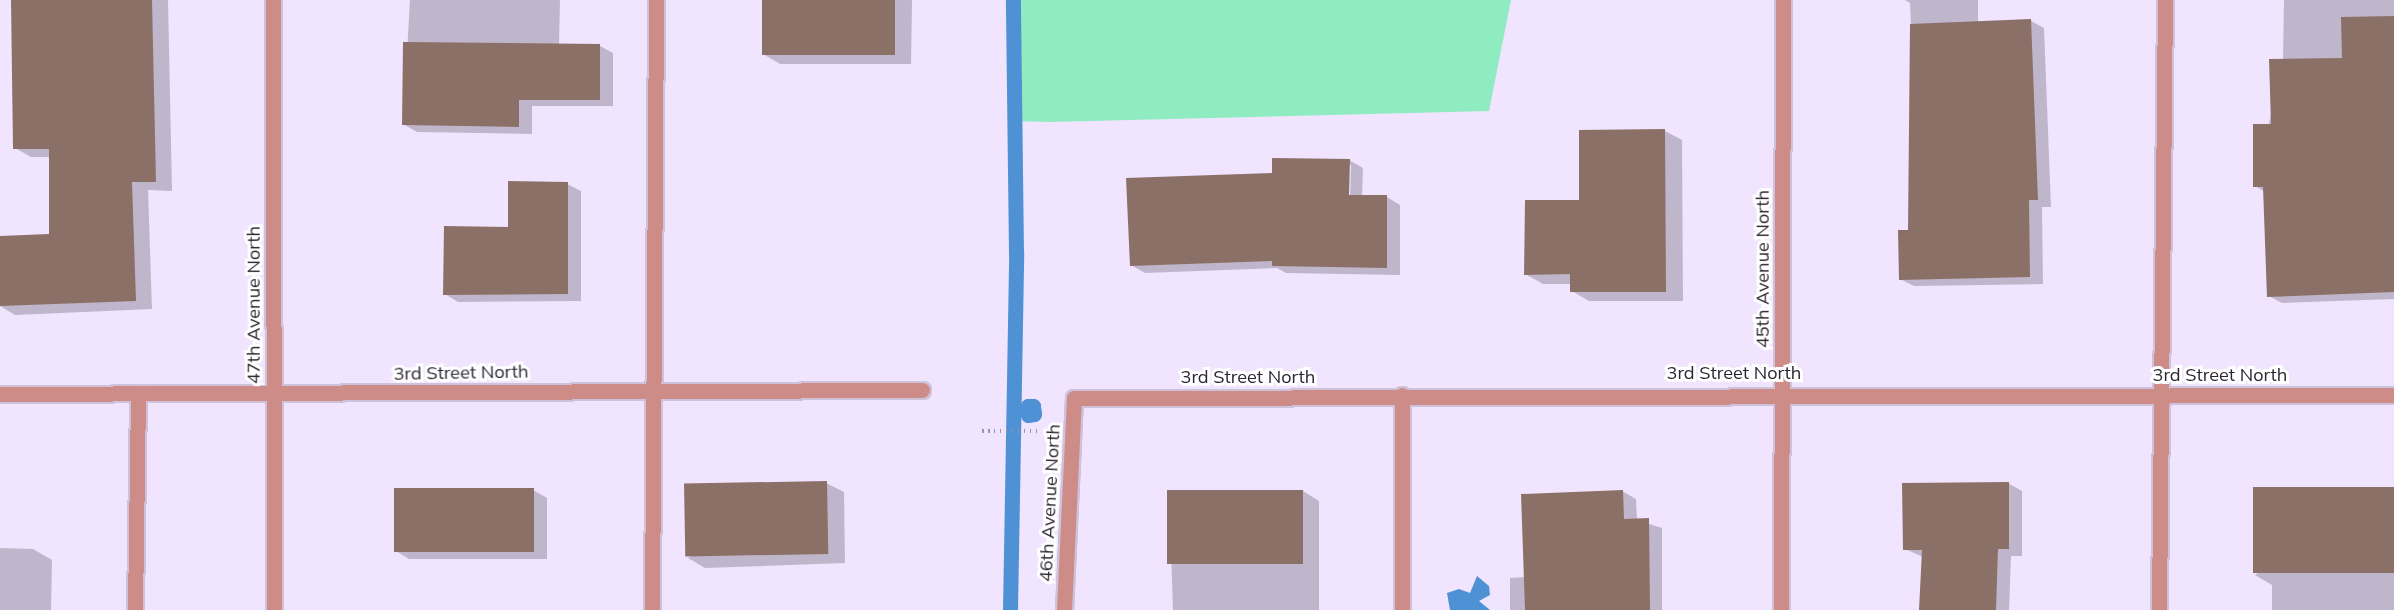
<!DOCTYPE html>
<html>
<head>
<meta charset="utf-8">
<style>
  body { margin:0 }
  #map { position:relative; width:2394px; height:610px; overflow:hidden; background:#f0e4fe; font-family:Mulish,sans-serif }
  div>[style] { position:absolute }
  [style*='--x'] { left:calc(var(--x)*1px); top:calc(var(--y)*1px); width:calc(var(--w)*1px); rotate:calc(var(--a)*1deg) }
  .green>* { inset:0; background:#8fecc1 }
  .water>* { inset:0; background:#4e91d4 }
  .shadow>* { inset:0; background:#0003 }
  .stream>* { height:15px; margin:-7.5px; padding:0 7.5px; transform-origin:7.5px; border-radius:7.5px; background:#4e91d4 }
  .building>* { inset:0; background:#8b7067; transform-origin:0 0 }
  .path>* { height:4px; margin-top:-2px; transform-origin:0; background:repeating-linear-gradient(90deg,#9c93a5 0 1.5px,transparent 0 6px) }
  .roads { filter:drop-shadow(2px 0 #cdc2d9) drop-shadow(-2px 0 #cdc2d9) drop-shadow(0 2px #cdc2d9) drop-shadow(0 -2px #cdc2d9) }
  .minor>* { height:15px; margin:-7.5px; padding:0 7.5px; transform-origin:7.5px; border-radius:7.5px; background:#ce8c89 }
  span { translate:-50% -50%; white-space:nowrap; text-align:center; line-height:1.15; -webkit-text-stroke:6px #fff; paint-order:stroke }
  .street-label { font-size:18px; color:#2b262f }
</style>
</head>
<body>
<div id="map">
  <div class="green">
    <i style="clip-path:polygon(1013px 0,1511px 0,1489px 111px,1049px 122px,1012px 121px)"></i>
  </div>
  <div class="water">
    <i style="clip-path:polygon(1477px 576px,1489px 586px,1490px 595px,1479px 601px,1490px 610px,1450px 610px,1447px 593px,1459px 589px,1470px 593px)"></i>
  </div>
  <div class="shadow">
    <i style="clip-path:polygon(14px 0,168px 0,172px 191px,148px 190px,152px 309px,15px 315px,0 306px,0 237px,51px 235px,51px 157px,31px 157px,15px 148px)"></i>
    <i style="clip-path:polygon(410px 0,560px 0,559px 46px,600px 46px,613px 53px,613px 106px,532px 106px,532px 134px,417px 132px,403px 124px)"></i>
    <i style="clip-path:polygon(763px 0,912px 0,911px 64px,780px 64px,763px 54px)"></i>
    <i style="clip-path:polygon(1905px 0,1978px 0,1978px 23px,2031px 21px,2044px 28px,2051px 207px,2042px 207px,2043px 284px,1914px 286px,1900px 279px,1909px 232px,1914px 100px,1910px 3px)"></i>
    <i style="clip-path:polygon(2284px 0,2394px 0,2394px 299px,2282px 303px,2269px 296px,2265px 192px,2255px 186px,2283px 60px)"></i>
    <i style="clip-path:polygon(1665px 131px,1682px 140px,1683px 301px,1589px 301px,1572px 291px,1572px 284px,1543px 284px,1525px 274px,1580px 201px)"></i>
    <i style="clip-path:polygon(evenodd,1349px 160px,1363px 168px,1362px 196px,1387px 197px,1400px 205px,1400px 275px,1286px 273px,1277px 268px,1145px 273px,1131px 265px,1274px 174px,1349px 160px,1348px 165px,1351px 165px,1350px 202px,1347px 202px,1348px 165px)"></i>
    <i style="clip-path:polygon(567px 184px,581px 191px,581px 301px,458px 302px,445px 294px,510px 229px)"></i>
    <i style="clip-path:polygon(826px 483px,844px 492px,845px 563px,705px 568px,688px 558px)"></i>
    <i style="clip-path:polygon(2008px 483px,2022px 491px,2022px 556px,2011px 556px,2009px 610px,1921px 610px,1923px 557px,1905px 549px)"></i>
    <i style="clip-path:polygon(2394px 489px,2394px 610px,2272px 610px,2272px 585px,2255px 575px)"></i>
    <i style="clip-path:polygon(533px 490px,547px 498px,547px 559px,409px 559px,396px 551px)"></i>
    <i style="clip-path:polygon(1303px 491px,1319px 501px,1319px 610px,1173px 610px,1169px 494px)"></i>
    <i style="clip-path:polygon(1622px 491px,1636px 499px,1637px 520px,1662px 528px,1662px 610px,1510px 610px,1510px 578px,1525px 577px)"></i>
    <i style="clip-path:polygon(0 548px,33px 549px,52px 560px,51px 610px,0 610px)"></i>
  </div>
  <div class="stream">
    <i style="--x:1028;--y:406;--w:5;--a:0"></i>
    <i style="--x:1033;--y:406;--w:8;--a:83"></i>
    <i style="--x:1034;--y:414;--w:6;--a:171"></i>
    <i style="--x:1028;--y:415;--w:9;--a:-90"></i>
    <i style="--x:1010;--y:610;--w:357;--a:-89"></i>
    <i style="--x:1016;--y:253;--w:253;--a:-90.7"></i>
  </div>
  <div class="building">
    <i style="clip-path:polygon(11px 0,152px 0,156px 182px,132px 182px,136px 301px,0 306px,0 236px,49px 234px,49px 149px,13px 149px)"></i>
    <i style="left:762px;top:0;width:133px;height:55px"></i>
    <i style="clip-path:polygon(2394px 16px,2394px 292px,2267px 297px,2263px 187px,2253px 187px,2253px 124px,2271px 124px,2269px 59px,2342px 58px,2341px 17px)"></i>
    <i style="clip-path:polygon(2031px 19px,2038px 200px,2029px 200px,2030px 277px,1899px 280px,1898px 230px,1908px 230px,1910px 24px)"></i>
    <i style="clip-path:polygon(403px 42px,600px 44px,600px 100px,519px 100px,519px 127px,402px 125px)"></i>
    <i style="clip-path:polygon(1665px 129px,1666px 292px,1570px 292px,1570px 274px,1524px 275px,1525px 200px,1579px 200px,1579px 130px)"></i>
    <i style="clip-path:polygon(1272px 158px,1350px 159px,1349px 195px,1387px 195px,1387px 268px,1272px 266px,1272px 261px,1130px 266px,1126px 178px,1272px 173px)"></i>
    <i style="clip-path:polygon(508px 181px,568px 182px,568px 294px,443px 295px,444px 226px,508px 227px)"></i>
    <i style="left:827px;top:481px;width:73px;height:143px;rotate:89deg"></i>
    <i style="clip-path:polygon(2009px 482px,2009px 549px,1998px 549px,1996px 610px,1919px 610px,1922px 550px,1903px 550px,1902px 483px)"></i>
    <i style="left:2394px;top:487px;width:86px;height:141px;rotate:90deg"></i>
    <i style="left:394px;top:488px;width:140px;height:64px"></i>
    <i style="left:1303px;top:490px;width:74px;height:136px;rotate:90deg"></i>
    <i style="clip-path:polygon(1623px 490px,1624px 519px,1649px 518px,1650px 610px,1525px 610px,1521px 494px)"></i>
  </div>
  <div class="path">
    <i style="--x:982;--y:431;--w:56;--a:0"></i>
  </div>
  <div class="roads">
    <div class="minor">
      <i style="--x:273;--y:0;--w:610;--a:89.91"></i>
      <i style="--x:0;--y:394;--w:922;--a:-0.25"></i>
      <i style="--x:135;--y:610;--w:215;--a:-89.2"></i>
      <i style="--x:652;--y:610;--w:610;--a:-89.62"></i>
      <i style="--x:1064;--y:610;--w:212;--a:-87.3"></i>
      <i style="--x:1074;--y:398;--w:1320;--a:-0.13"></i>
      <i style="--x:1402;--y:610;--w:215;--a:-90"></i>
      <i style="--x:1781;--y:610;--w:610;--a:-89.81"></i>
      <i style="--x:2159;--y:610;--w:610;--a:-89.44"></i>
    </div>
  </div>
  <div class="street-label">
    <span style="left:1763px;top:269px;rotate:-90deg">45th Avenue North</span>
    <span style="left:254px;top:305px;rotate:-90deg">47th Avenue North</span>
    <span style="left:461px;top:373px;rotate:-1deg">3rd Street North</span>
    <span style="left:1734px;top:373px">3rd Street North</span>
    <span style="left:2220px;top:375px">3rd Street North</span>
    <span style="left:1248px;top:377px">3rd Street North</span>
    <span style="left:1050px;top:503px;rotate:-87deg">46th Avenue North</span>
  </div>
</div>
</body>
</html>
